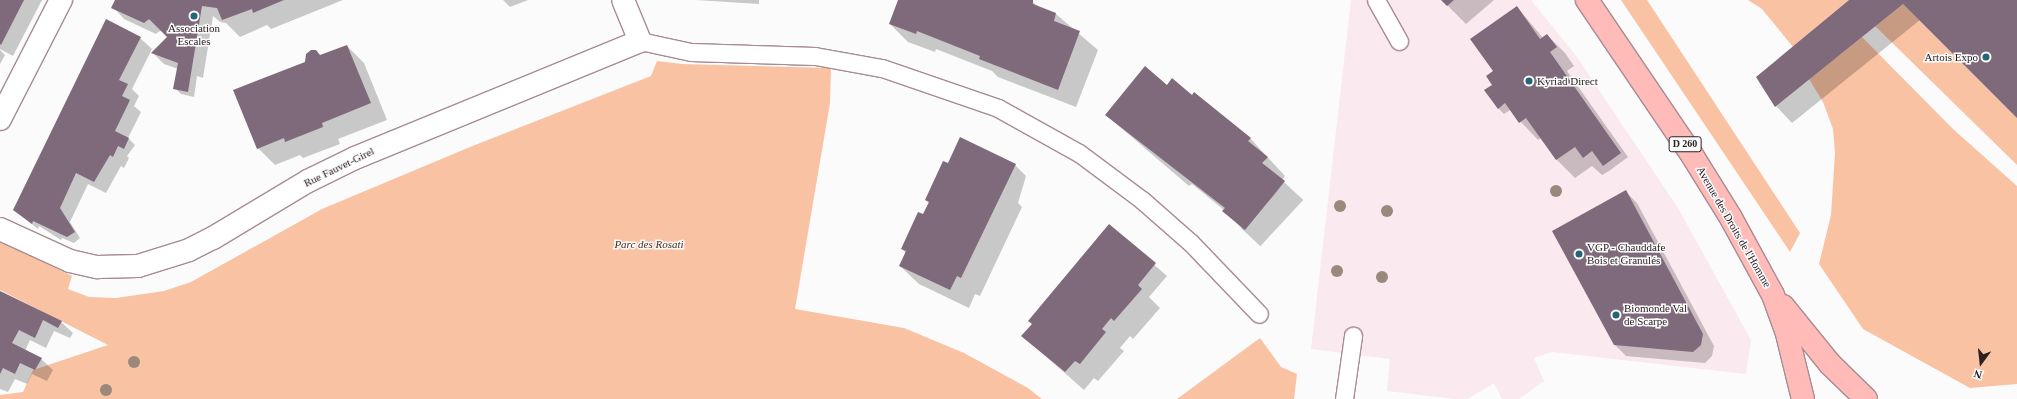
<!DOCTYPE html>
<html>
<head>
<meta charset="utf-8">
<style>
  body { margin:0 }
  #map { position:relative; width:2017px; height:399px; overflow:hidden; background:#fbfbfb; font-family:Georgia,serif }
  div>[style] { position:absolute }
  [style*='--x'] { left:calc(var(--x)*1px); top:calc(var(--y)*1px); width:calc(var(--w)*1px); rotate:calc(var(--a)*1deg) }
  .built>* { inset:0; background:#fae9ee }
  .green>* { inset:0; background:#f9c2a3 }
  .shadow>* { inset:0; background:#0003; transform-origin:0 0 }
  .building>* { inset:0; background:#7f6a7c }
  .roads { filter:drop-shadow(1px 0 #a88b94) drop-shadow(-1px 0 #a88b94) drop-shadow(0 1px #a88b94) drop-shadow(0 -1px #a88b94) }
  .lane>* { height:17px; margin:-8.5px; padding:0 8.5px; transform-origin:8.5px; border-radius:8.5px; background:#fff }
  .street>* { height:22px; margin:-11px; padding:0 11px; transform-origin:11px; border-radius:11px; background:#fff }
  .secondary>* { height:22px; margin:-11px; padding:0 11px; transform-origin:11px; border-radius:11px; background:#fff }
  .primary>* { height:22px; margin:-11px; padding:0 11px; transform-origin:11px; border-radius:11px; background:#febbb7 }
  .trees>* { width:12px; height:12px; margin:-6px; border-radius:50%; background:#9b887c }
  .dots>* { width:11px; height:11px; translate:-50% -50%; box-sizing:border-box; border:2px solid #fbfbfb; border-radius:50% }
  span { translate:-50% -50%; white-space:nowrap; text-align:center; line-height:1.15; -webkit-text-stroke:3px #fbfbfb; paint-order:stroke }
  .shield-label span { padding:1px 3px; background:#fbfbfb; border:1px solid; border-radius:3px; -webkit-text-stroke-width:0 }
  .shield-label { font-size:10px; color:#2b2023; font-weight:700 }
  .poi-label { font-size:11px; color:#2b2023 }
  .right { translate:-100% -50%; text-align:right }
  .left { translate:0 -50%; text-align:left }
  .street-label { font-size:11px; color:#2b2023 }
  .park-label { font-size:11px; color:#4c2914; font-style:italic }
  .north { position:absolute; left:1961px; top:343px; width:40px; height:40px; -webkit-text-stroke:3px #fbfbfb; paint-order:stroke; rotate:195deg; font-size:11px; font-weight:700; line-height:16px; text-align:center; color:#2b2023 }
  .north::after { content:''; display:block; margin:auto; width:14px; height:18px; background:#2b2023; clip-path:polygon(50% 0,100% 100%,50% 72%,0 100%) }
</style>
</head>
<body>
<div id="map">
  <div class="built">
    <i style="clip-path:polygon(1351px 0,1531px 0,1577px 57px,1678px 208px,1751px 340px,1746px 374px,1552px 352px,1534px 358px,1544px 381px,1519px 399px,1502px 399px,1494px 383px,1467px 399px,1455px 399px,1387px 391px,1390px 359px,1311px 349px)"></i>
  </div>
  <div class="green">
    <i style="clip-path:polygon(1621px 0,1647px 0,1800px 233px,1790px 252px)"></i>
    <i style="clip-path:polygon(1748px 0,1849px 0,1793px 47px,1762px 9px)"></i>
    <i style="clip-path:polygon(1903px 4px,2017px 118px,2017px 165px,1875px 26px)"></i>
    <i style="clip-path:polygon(1862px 37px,1953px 129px,2017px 186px,2017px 384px,1970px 388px,1863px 329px,1819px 264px,1831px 215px,1835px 153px,1833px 129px,1823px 102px,1809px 79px)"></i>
    <i style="clip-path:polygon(657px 61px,682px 64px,831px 68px,830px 103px,795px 309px,904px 328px,964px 353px,1028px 388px,1042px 399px,0 399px,0 395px,23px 392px,33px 370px,108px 345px,0 290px,0 241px,72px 276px,68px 289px,89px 297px,116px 298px,164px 291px,191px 282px,322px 209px,470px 147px,651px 76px)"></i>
    <i style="clip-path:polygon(1260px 338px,1281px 367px,1297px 374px,1294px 399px,1177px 399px)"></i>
  </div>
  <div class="shadow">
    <i style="clip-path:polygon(0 0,42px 0,13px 56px,0 49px)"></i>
    <i style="clip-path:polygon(116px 0,343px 0,271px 29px,267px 25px,240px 37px,226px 23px,220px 22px,213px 16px,203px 78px,197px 76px,194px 97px,181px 94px,175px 88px,178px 69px,164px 64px,153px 53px,168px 37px,161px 30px,156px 34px,124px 19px,113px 7px)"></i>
    <i style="clip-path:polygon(503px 0,528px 0,510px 7px)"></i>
    <i style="clip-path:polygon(696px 0,759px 0,759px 4px)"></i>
    <i style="clip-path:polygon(899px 0,1030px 0,1040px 8px,1056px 14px,1098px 50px,1076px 107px,998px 77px,992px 71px,936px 49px,935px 52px,908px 42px,890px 24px)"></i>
    <i style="clip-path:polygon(1442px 0,1494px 0,1466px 24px)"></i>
    <i style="clip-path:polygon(1851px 0,2017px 0,2017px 118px,1920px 20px,1792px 123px,1776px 106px)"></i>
    <i style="clip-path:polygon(1517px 7px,1543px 38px,1547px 35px,1565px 53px,1574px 66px,1567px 71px,1628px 157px,1609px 171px,1602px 175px,1592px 166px,1575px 178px,1557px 160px,1541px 138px,1538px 140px,1510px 110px,1504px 114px,1498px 108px,1493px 86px,1494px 71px)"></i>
    <i style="clip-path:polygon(140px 38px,152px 49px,132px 89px,139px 96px,134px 106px,141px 112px,128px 138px,135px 145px,127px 156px,129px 158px,124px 168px,121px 166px,106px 193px,88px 184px,70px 222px,80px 238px,74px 243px,62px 238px,61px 240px,39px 226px,38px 229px,15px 210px)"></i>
    <i style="clip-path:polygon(347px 46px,364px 63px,387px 120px,338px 139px,340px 144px,303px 158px,300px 155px,275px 165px,258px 148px,320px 56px)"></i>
    <i style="clip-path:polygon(0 50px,5px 55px,0 64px)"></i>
    <i style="clip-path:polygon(1167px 86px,1192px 96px,1250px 138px,1285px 176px,1282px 180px,1285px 183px,1243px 230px,1224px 210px,1192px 184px,1189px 186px,1106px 115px)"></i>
    <i style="clip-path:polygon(948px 164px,1015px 165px,1026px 176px,1018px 203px,1022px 207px,980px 296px,975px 294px,969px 308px,919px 284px,900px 266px,906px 253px,902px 249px,923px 215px,929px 203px,926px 200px)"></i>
    <i style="left:1285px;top:183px;width:25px;height:63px;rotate:43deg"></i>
    <i style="clip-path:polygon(1626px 192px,1637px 203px,1714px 346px,1712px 356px,1705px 363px,1626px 356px,1614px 344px)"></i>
    <i style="clip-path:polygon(1109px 225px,1167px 276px,1149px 297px,1160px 308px,1133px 339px,1130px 336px,1120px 348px,1124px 351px,1098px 381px,1094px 378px,1084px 390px,1023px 336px)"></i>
    <i style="clip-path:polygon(0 292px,61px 322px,73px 333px,70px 338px,54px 331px,46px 348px,30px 340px,25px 351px,41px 359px,53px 370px,47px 381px,32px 374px,27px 384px,15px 379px,8px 392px,0 389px)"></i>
  </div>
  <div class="building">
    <i style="clip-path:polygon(0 0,24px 0,1px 45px,0 44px)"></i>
    <i style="clip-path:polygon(115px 0,284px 0,253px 13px,252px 9px,222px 20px,217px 8px,202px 6px,188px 92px,173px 89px,178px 63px,151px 53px,167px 37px,149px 19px,144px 23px,111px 8px)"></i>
    <i style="clip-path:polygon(898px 0,1033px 0,1033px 4px,1056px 13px,1054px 21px,1080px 31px,1058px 90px,979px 59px,980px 56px,917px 31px,916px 34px,889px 24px)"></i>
    <i style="clip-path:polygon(1441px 0,1454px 0,1447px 6px)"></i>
    <i style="clip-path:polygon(1849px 0,2017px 0,2017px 118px,1903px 4px,1775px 107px,1756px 77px)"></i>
    <i style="clip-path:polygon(1517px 6px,1540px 39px,1547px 34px,1557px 47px,1550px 52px,1621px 153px,1603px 166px,1592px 151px,1583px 158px,1575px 147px,1556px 160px,1526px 118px,1519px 123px,1505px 103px,1498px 109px,1484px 90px,1492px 85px,1486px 76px,1493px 71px,1470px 39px)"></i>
    <i style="clip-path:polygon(106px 19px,141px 37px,119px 80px,128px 84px,122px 96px,130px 100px,115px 131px,129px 138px,124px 149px,118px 146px,113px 157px,110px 155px,94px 182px,76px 173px,60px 208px,75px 232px,67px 237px,33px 221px,32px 224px,13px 210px)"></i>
    <i style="clip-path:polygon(347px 45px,371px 103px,322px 123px,323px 127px,285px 142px,284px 138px,257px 149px,233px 90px,305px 62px,306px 54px,311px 50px,316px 50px,320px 55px)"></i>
    <i style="clip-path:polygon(1145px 66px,1167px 85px,1172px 78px,1192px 95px,1194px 92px,1251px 138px,1248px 141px,1268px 157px,1262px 163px,1285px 181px,1245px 230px,1222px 211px,1225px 208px,1105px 115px)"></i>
    <i style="clip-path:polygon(960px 137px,1016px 164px,961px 278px,957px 276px,950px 290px,899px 266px,906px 251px,901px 249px,918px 212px,923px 214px,929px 202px,925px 200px,943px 161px,948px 163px)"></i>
    <i style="clip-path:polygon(1626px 190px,1703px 334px,1701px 345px,1693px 352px,1614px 345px,1552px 231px)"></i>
    <i style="clip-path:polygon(1109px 224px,1156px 263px,1138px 285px,1142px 289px,1114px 321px,1111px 318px,1102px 329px,1106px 332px,1080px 364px,1075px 361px,1065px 372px,1021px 336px,1032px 324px,1028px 321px)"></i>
    <i style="clip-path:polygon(0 291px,62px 321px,58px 328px,43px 320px,35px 338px,19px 330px,12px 343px,42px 358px,35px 370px,20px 363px,15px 374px,3px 368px,0 374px)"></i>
  </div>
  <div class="roads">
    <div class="lane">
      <i style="--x:1376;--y:0;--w:47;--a:60.7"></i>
      <i style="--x:640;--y:41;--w:52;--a:12.2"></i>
      <i style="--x:691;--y:52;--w:124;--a:1.8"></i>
      <i style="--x:815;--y:56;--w:68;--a:10.2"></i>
      <i style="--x:882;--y:68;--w:123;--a:19"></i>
      <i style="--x:998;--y:108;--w:93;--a:29.1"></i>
      <i style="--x:1079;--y:153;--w:79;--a:36.7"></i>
      <i style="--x:1142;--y:200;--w:65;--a:41.3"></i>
      <i style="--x:1191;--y:243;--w:98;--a:46.2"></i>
      <i style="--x:1344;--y:399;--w:64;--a:-81.9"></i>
    </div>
    <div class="street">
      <i style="--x:0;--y:229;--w:77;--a:24.6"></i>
      <i style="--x:70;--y:261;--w:28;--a:13"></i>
      <i style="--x:97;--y:267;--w:41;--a:-1.4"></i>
      <i style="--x:138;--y:266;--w:53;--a:-17.4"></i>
      <i style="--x:189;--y:250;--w:27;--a:-27"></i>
      <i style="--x:213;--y:238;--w:111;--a:-31"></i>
      <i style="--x:308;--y:181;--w:52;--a:-26.1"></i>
      <i style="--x:355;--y:158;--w:308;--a:-22.3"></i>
      <i style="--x:640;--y:41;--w:44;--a:-112.5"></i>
    </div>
    <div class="secondary">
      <i style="--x:0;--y:119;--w:134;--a:-62.9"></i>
    </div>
    <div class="primary">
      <i style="--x:1587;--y:0;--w:187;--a:55.9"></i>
      <i style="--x:1692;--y:155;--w:74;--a:58.2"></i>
      <i style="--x:1731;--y:218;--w:88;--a:61.4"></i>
      <i style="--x:1773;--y:295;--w:37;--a:70"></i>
      <i style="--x:1786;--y:330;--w:71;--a:76.2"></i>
      <i style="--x:1783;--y:306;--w:75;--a:51"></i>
      <i style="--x:1830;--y:364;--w:50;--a:44.2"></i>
    </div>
  </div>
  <div class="trees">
    <i style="left:1556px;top:191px"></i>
    <i style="left:1340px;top:206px"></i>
    <i style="left:1387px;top:211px"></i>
    <i style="left:1337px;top:271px"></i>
    <i style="left:1382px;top:277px"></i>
    <i style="left:134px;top:362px"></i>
    <i style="left:106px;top:390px"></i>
  </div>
  <div class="dots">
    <i style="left:194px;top:16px;background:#246479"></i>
    <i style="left:1986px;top:57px;background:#246479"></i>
    <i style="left:1529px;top:81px;background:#246479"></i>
    <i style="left:1579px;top:254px;background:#246479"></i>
    <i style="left:1616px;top:315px;background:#246479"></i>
  </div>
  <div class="shield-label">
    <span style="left:1685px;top:144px">D 260</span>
  </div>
  <div class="poi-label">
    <span style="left:194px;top:35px">Association<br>Escales</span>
    <span class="right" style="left:1978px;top:57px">Artois Expo</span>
    <span class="left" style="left:1537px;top:81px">Kyriad Direct</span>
    <span class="left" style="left:1587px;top:254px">VGP - Chauddafe<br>Bois et Granulés</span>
    <span class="left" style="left:1624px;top:315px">Biomonde Val<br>de Scarpe</span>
  </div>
  <div class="street-label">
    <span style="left:339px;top:167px;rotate:-26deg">Rue Fauvet-Girel</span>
    <span style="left:1734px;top:227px;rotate:60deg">Avenue des Droits de l'Homme</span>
  </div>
  <div class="park-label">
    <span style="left:649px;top:244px">Parc des Rosati</span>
  </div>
  <div class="north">N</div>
</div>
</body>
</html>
